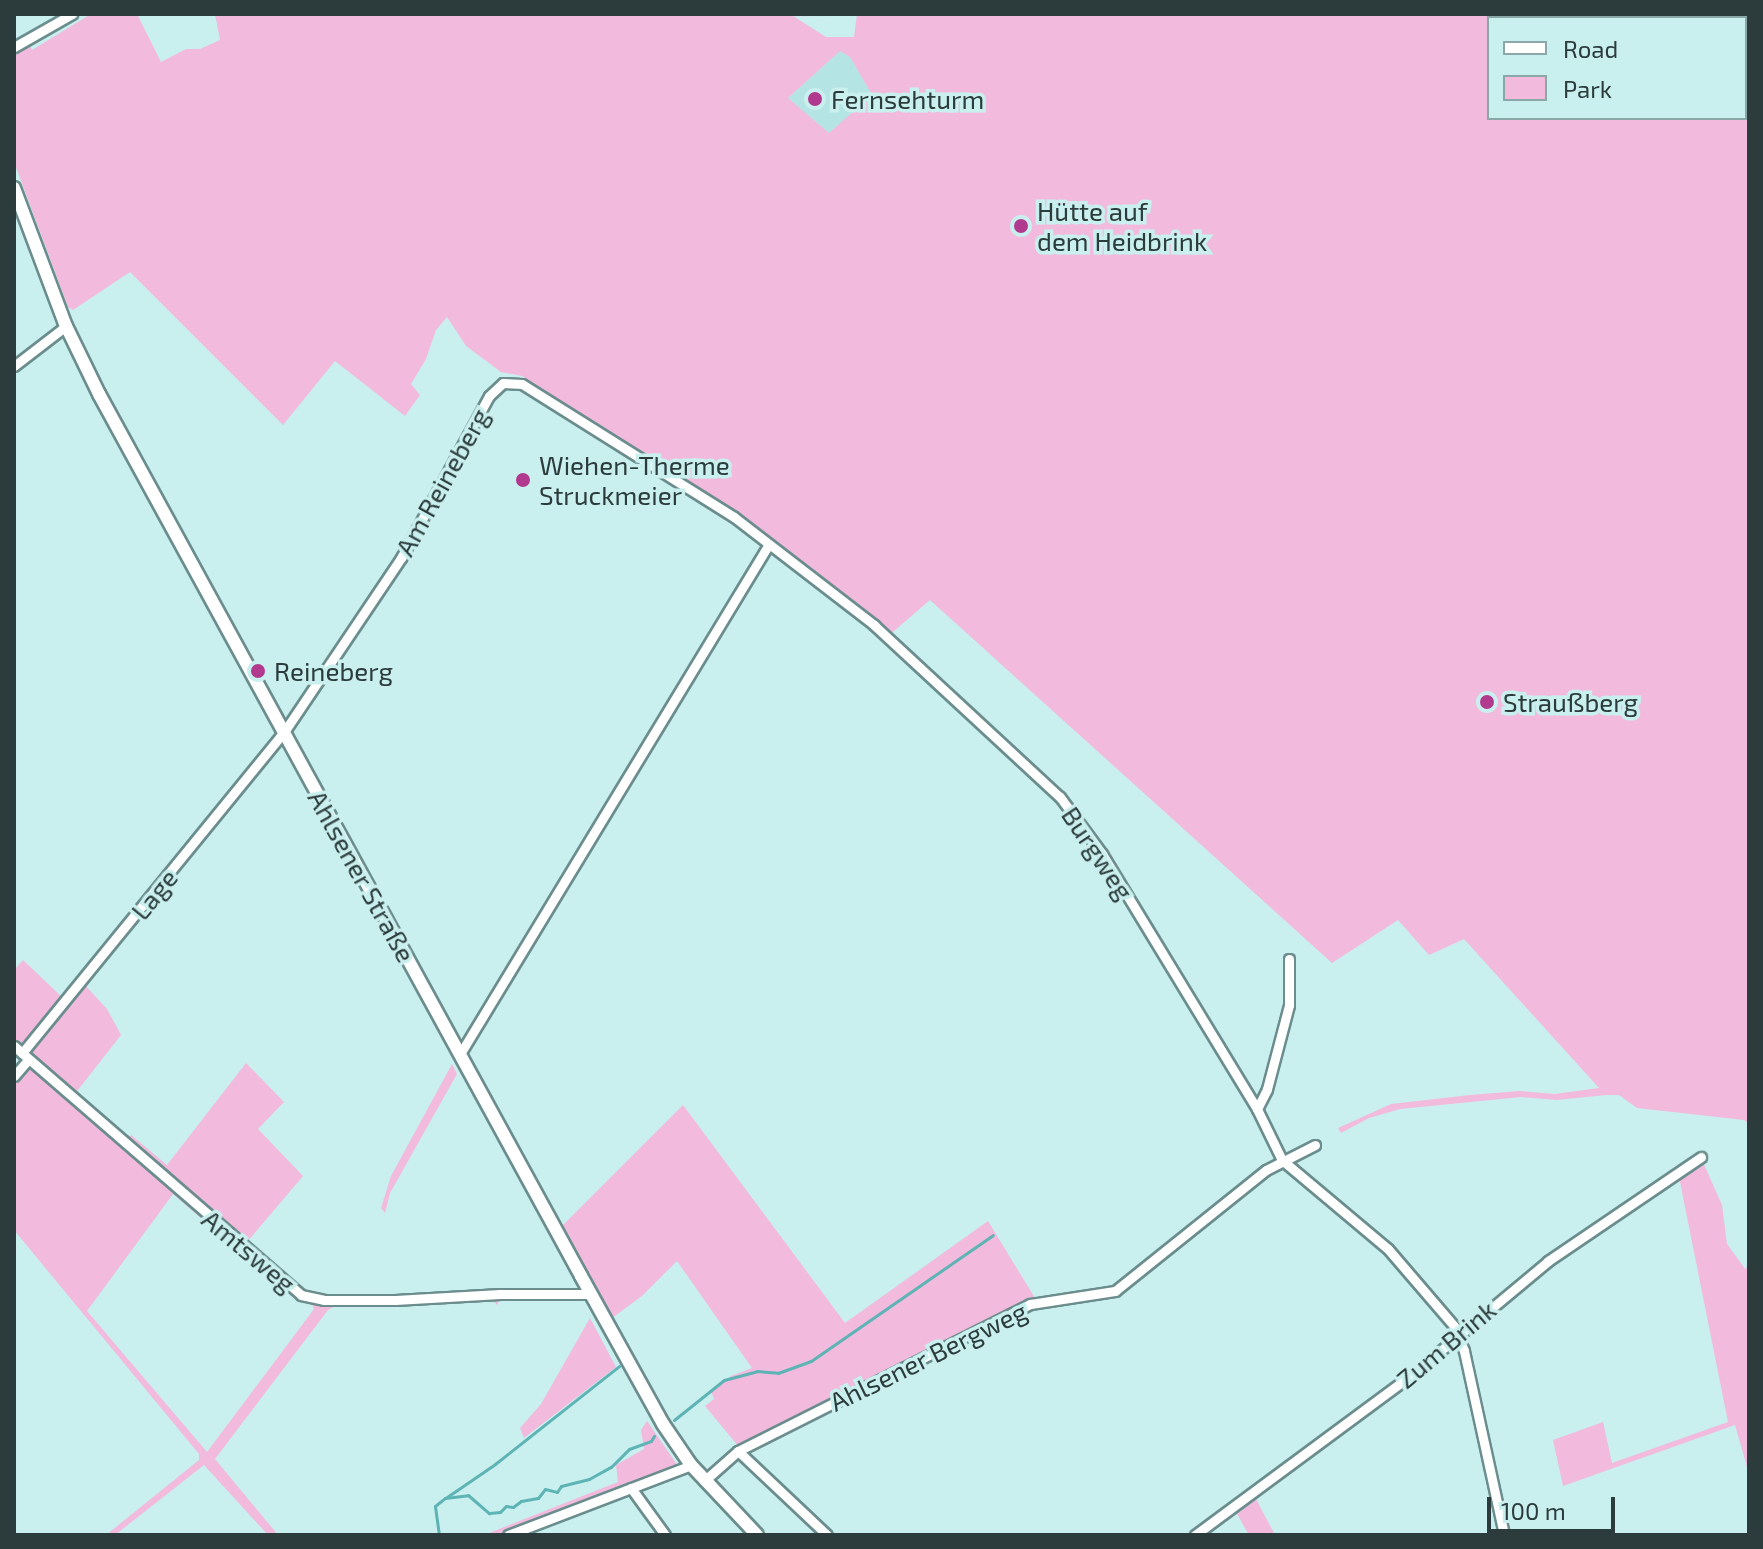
<!DOCTYPE html>
<html>
<head>
<meta charset="utf-8">
<style>
  body { margin:0 }
  #map { position:relative; width:1763px; height:1549px; overflow:hidden; background:#caefef; font-family:"Exo 2",sans-serif }
  div>[style] { position:absolute }
  [style*='--x'] { left:calc(var(--x)*1px); top:calc(var(--y)*1px); width:calc(var(--w)*1px); rotate:calc(var(--a)*1deg) }
  .built>* { inset:0; background:#b5e4e4 }
  .green>* { inset:0; background:#f2badd }
  .stream>* { height:3px; margin:-1.5px; padding:0 1.5px; transform-origin:1.5px; border-radius:1.5px; background:#5eb4b5 }
  .roads { filter:drop-shadow(2px 0 #6b8d8d) drop-shadow(-2px 0 #6b8d8d) drop-shadow(0 2px #6b8d8d) drop-shadow(0 -2px #6b8d8d) }
  .minor>* { height:9px; margin:-4.5px; padding:0 4.5px; transform-origin:4.5px; border-radius:4.5px; background:#fff }
  .secondary>* { height:12px; margin:-6px; padding:0 6px; transform-origin:6px; border-radius:6px; background:#fff }
  .dots>* { width:22px; height:22px; translate:-50% -50%; box-sizing:border-box; border:4px solid #caefef; border-radius:50% }
  span { translate:-50% -50%; white-space:nowrap; text-align:center; line-height:1.15; -webkit-text-stroke:7px #caefef; paint-order:stroke }
  .poi-label { font-size:26px; color:#2c3b3b }
  .left { translate:0 -50%; text-align:left }
  .street-label { font-size:26px; color:#2c3b3b }
  .frame { position:absolute; inset:0; border:16px solid #2c3b3b; pointer-events:none }
  .legend { position:absolute; left:1487px; top:16px; width:260px; height:104px; box-sizing:border-box; background:#caefef; border:2px solid #8ba7a7; margin:0; padding:10px 14px; list-style:none; font-size:24px; color:#2c3b3b }
  .legend li { display:flex; align-items:center; gap:16px; height:40px }
  .legend b { width:40px; border:2px solid #8ba7a7 }
  .scale { position:absolute; left:1487px; top:1497px; width:128px; height:36px; box-sizing:border-box; border:4px solid #2c3b3b; border-top:0; padding-left:10px; font-size:24px; line-height:28px; white-space:nowrap; color:#2c3b3b; -webkit-text-stroke:6px #caefef; paint-order:stroke }
</style>
</head>
<body>
<div id="map">
  <div class="built">
    <i style="clip-path:polygon(840px 51px,850px 57px,872px 95px,829px 134px,788px 98px)"></i>
  </div>
  <div class="green">
    <i style="clip-path:polygon(evenodd,91px 14px,137px 14px,161px 62px,186px 49px,200px 49px,220px 40px,215px 14px,790px 14px,826px 37px,854px 37px,857px 14px,1749px 14px,1749px 1124px,1744px 1120px,1637px 1108px,1619px 1095px,1606px 1095px,1557px 1100px,1521px 1097px,1400px 1109px,1369px 1118px,1341px 1133px,1338px 1128px,1391px 1104px,1470px 1095px,1519px 1091px,1555px 1094px,1599px 1088px,1464px 939px,1429px 955px,1398px 920px,1332px 963px,930px 600px,887px 637px,876px 624px,675px 479px,522px 376px,501px 372px,466px 346px,447px 317px,436px 330px,426px 359px,411px 384px,420px 395px,405px 416px,335px 361px,283px 425px,130px 272px,73px 310px,68px 307px,14px 162px,14px 51px,28px 42px,32px 50px,91px 14px,1489px 18px,1745px 18px,1745px 118px,1489px 118px,1489px 18px,91px 14px,840px 51px,850px 57px,872px 95px,829px 133px,788px 98px,840px 51px)"></i>
    <i style="clip-path:polygon(evenodd,23px 960px,66px 1001px,83px 983px,107px 1009px,121px 1035px,74px 1095px,126px 1138px,131px 1135px,167px 1165px,246px 1063px,284px 1102px,258px 1129px,303px 1176px,242px 1248px,291px 1291px,324px 1302px,505px 1290px,497px 1305px,492px 1299px,338px 1304px,328px 1310px,215px 1459px,278px 1535px,268px 1535px,204px 1465px,115px 1535px,106px 1535px,199px 1460px,199px 1454px,14px 1230px,14px 1078px,32px 1059px,14px 1040px,14px 970px,23px 960px,173px 1194px,289px 1294px,312px 1304px,314px 1309px,207px 1452px,87px 1311px,173px 1194px)"></i>
    <i style="clip-path:polygon(452px 1064px,457px 1074px,390px 1193px,385px 1213px,381px 1208px,391px 1176px)"></i>
    <i style="clip-path:polygon(683px 1105px,845px 1323px,988px 1221px,1035px 1298px,739px 1447px,705px 1406px,714px 1399px,711px 1392px,731px 1376px,752px 1368px,677px 1261px,642px 1296px,612px 1318px,563px 1225px)"></i>
    <i style="clip-path:polygon(1702px 1160px,1722px 1205px,1727px 1244px,1746px 1270px,1749px 1256px,1749px 1474px,1735px 1425px,1563px 1486px,1553px 1440px,1603px 1422px,1612px 1463px,1728px 1422px,1679px 1177px)"></i>
    <i style="clip-path:polygon(590px 1318px,616px 1367px,524px 1438px,520px 1428px,541px 1404px)"></i>
    <i style="clip-path:polygon(647px 1421px,678px 1466px,501px 1535px,484px 1535px,618px 1482px,616px 1465px,644px 1449px,641px 1430px)"></i>
    <i style="clip-path:polygon(1256px 1499px,1275px 1535px,1249px 1535px,1237px 1514px)"></i>
  </div>
  <div class="stream">
    <i style="--x:674;--y:1420;--w:64;--a:-38.7"></i>
    <i style="--x:724;--y:1380;--w:34;--a:-15"></i>
    <i style="--x:757;--y:1371;--w:21;--a:5"></i>
    <i style="--x:778;--y:1373;--w:35;--a:-20"></i>
    <i style="--x:811;--y:1361;--w:221;--a:-34.7"></i>
    <i style="--x:447;--y:1497;--w:58;--a:-34.5"></i>
    <i style="--x:495;--y:1464;--w:158;--a:-38.3"></i>
    <i style="--x:439;--y:1535;--w:29;--a:-98"></i>
    <i style="--x:435;--y:1506;--w:13;--a:-39"></i>
    <i style="--x:445;--y:1498;--w:23;--a:-7"></i>
    <i style="--x:468;--y:1495;--w:28;--a:41"></i>
    <i style="--x:489;--y:1513;--w:11;--a:-5"></i>
    <i style="--x:500;--y:1512;--w:8;--a:-45"></i>
    <i style="--x:506;--y:1506;--w:7;--a:8"></i>
    <i style="--x:513;--y:1507;--w:10;--a:-37"></i>
    <i style="--x:521;--y:1501;--w:17;--a:-10"></i>
    <i style="--x:538;--y:1498;--w:11;--a:-52"></i>
    <i style="--x:545;--y:1489;--w:12;--a:14"></i>
    <i style="--x:557;--y:1492;--w:7;--a:-56"></i>
    <i style="--x:561;--y:1486;--w:29;--a:-14"></i>
    <i style="--x:589;--y:1479;--w:25;--a:-29"></i>
    <i style="--x:611;--y:1467;--w:25;--a:-45"></i>
    <i style="--x:629;--y:1449;--w:23;--a:-20"></i>
    <i style="--x:651;--y:1441;--w:6;--a:-59"></i>
  </div>
  <div class="roads">
    <div class="minor">
      <i style="--x:14;--y:47;--w:67;--a:-29.6"></i>
      <i style="--x:14;--y:366;--w:66;--a:-37.6"></i>
      <i style="--x:14;--y:1046;--w:380;--a:40.9"></i>
      <i style="--x:301;--y:1295;--w:24;--a:12"></i>
      <i style="--x:324;--y:1300;--w:71;--a:0"></i>
      <i style="--x:395;--y:1300;--w:105;--a:-3.3"></i>
      <i style="--x:500;--y:1294;--w:91;--a:0"></i>
      <i style="--x:22;--y:1053;--w:414;--a:-50.8"></i>
      <i style="--x:284;--y:732;--w:210;--a:-56.1"></i>
      <i style="--x:401;--y:558;--w:184;--a:-61.5"></i>
      <i style="--x:489;--y:396;--w:19;--a:-43"></i>
      <i style="--x:503;--y:383;--w:19;--a:3"></i>
      <i style="--x:522;--y:384;--w:250;--a:32.1"></i>
      <i style="--x:734;--y:517;--w:177;--a:37.6"></i>
      <i style="--x:874;--y:625;--w:253;--a:42.8"></i>
      <i style="--x:1060;--y:797;--w:71;--a:53.6"></i>
      <i style="--x:1102;--y:854;--w:298;--a:58.7"></i>
      <i style="--x:1257;--y:1109;--w:57;--a:63.9"></i>
      <i style="--x:1282;--y:1160;--w:138;--a:40"></i>
      <i style="--x:1388;--y:1249;--w:101;--a:49.4"></i>
      <i style="--x:1454;--y:1326;--w:27;--a:68"></i>
      <i style="--x:1464;--y:1351;--w:188;--a:77.7"></i>
      <i style="--x:460;--y:1054;--w:596;--a:-58.79"></i>
      <i style="--x:14;--y:1076;--w:21;--a:-49"></i>
      <i style="--x:1257;--y:1109;--w:22;--a:-63"></i>
      <i style="--x:1267;--y:1089;--w:87;--a:-75.3"></i>
      <i style="--x:1289;--y:1005;--w:46;--a:-90"></i>
      <i style="--x:738;--y:1451;--w:122;--a:43.3"></i>
      <i style="--x:704;--y:1481;--w:45;--a:-41.4"></i>
      <i style="--x:738;--y:1451;--w:327;--a:-26.7"></i>
      <i style="--x:1030;--y:1304;--w:86;--a:-8.7"></i>
      <i style="--x:1115;--y:1291;--w:193;--a:-38.7"></i>
      <i style="--x:1266;--y:1170;--w:55;--a:-27"></i>
      <i style="--x:631;--y:1488;--w:58;--a:54.1"></i>
      <i style="--x:508;--y:1535;--w:196;--a:-20.9"></i>
      <i style="--x:1195;--y:1535;--w:274;--a:-36.5"></i>
      <i style="--x:1415;--y:1372;--w:173;--a:-39.8"></i>
      <i style="--x:1548;--y:1261;--w:185;--a:-34.2"></i>
    </div>
    <div class="secondary">
      <i style="--x:14;--y:188;--w:147;--a:69.4"></i>
      <i style="--x:66;--y:326;--w:76;--a:64.1"></i>
      <i style="--x:99;--y:394;--w:1005;--a:61.34"></i>
      <i style="--x:581;--y:1276;--w:169;--a:61"></i>
      <i style="--x:663;--y:1424;--w:50;--a:55.7"></i>
      <i style="--x:691;--y:1465;--w:96;--a:46.7"></i>
    </div>
  </div>
  <div class="dots">
    <i style="left:815px;top:99px;background:#b23a8e"></i>
    <i style="left:1021px;top:226px;background:#b23a8e"></i>
    <i style="left:523px;top:480px;background:#b23a8e"></i>
    <i style="left:258px;top:671px;background:#b23a8e"></i>
    <i style="left:1487px;top:702px;background:#b23a8e"></i>
  </div>
  <div class="poi-label">
    <span class="left" style="left:831px;top:99px">Fernsehturm</span>
    <span class="left" style="left:1037px;top:226px">Hütte auf<br>dem Heidbrink</span>
    <span class="left" style="left:539px;top:480px">Wiehen-Therme<br>Struckmeier</span>
    <span class="left" style="left:274px;top:671px">Reineberg</span>
    <span class="left" style="left:1503px;top:702px">Straußberg</span>
  </div>
  <div class="street-label">
    <span style="left:442px;top:482px;rotate:-61deg">Am Reineberg</span>
    <span style="left:1098px;top:853px;rotate:56deg">Burgweg</span>
    <span style="left:362px;top:876px;rotate:61deg">Ahlsener Straße</span>
    <span style="left:154px;top:894px;rotate:-51deg">Lage</span>
    <span style="left:249px;top:1251px;rotate:40deg">Amtsweg</span>
    <span style="left:1446px;top:1344px;rotate:-40deg">Zum Brink</span>
    <span style="left:928px;top:1356px;rotate:-26deg">Ahlsener Bergweg</span>
  </div>
  <div class="frame"></div>
  <ul class="legend">
  <li><b style="height:10px;background:#fff"></b>Road</li>
  <li><b style="height:22px;background:#f2badd"></b>Park</li>
  </ul>
  <div class="scale">100 m</div>
</div>
</body>
</html>
